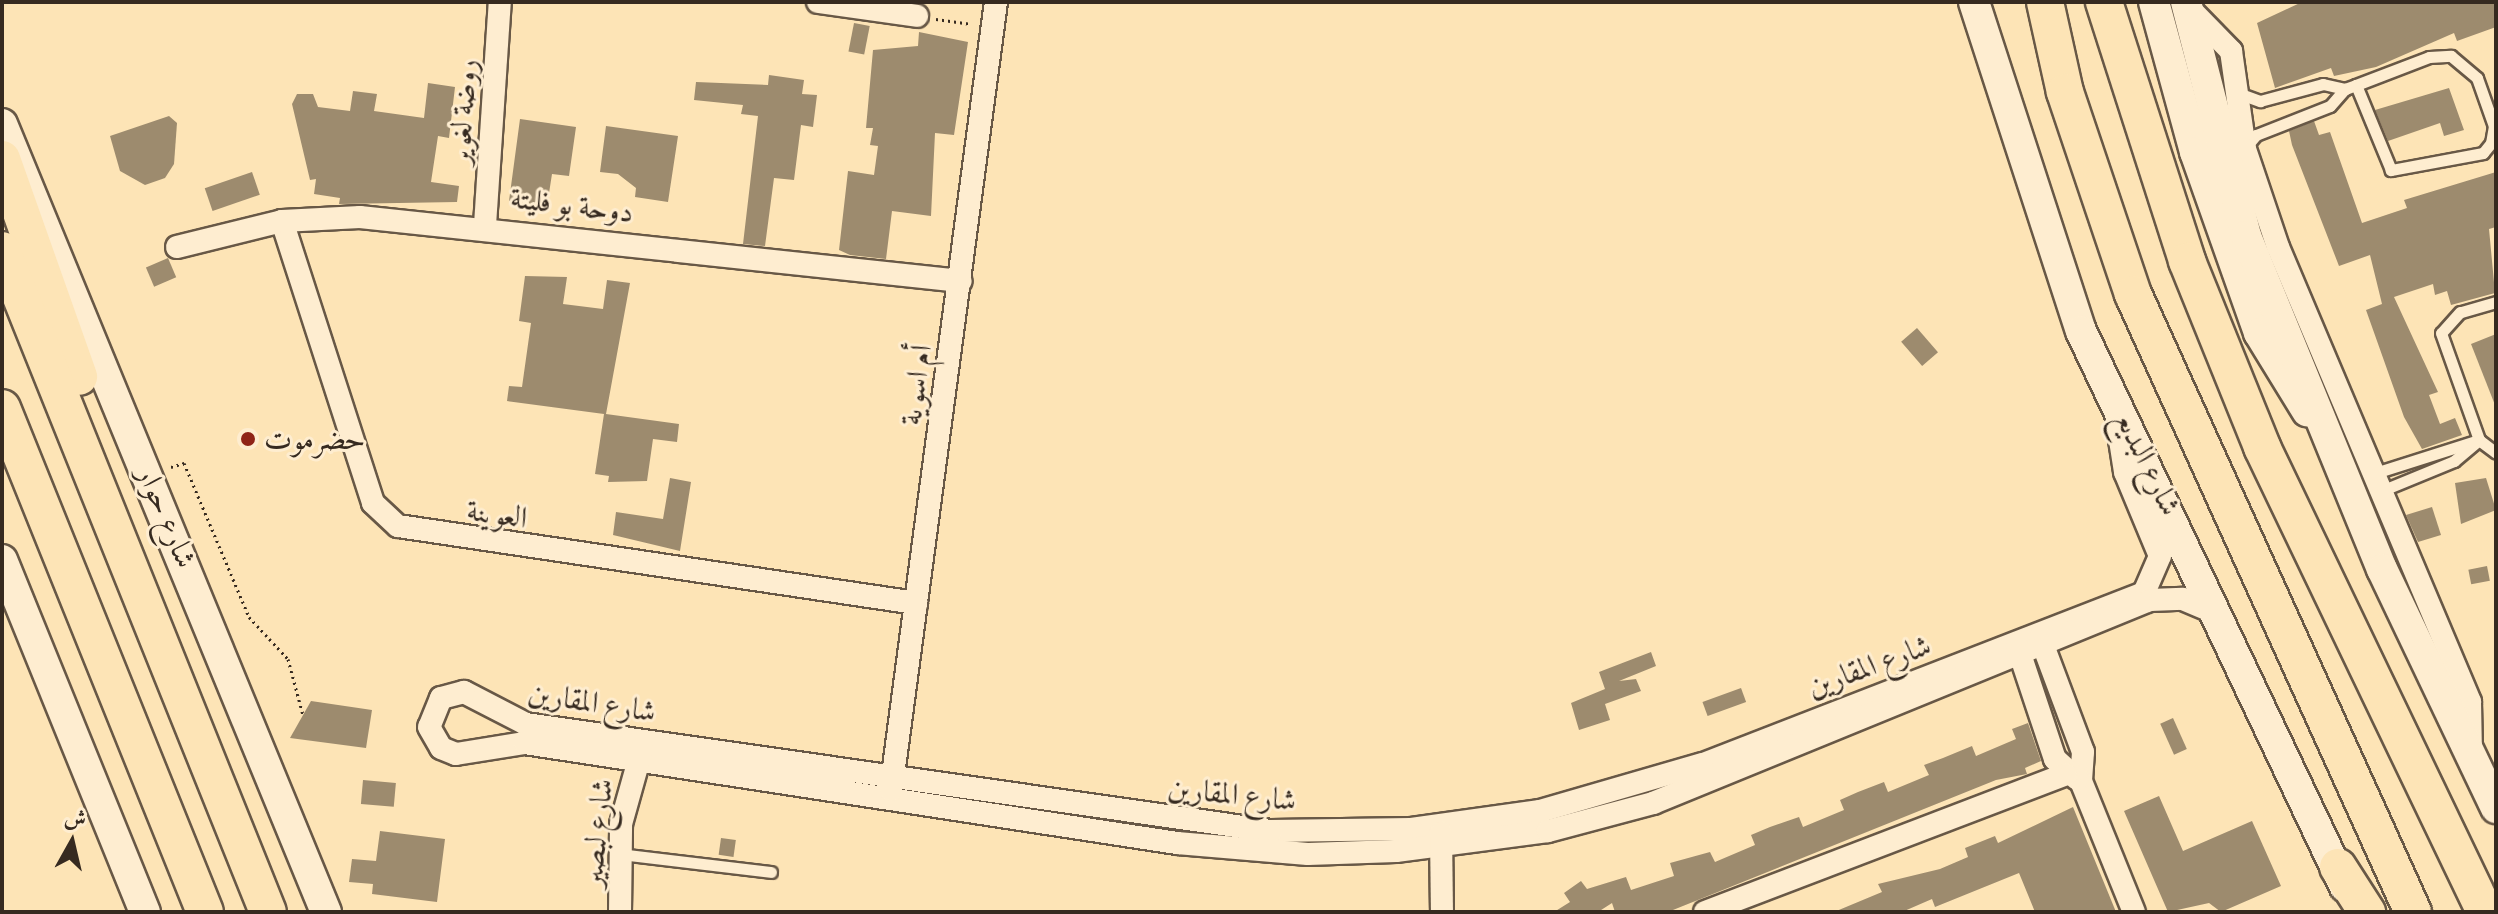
<!DOCTYPE html>
<html>
<head>
<meta charset="utf-8">
<style>
  body { margin:0 }
  #map { position:relative; width:2498px; height:914px; overflow:hidden; background:#fde4b6; font-family:"EB Garamond",Amiri,serif }
  div>[style] { position:absolute }
  [style*='--x'] { left:calc(var(--x)*1px); top:calc(var(--y)*1px); width:calc(var(--w)*1px); rotate:calc(var(--a)*1deg) }
  .building>* { inset:0; background:#9d8b6e; transform-origin:0 0 }
  .path>* { height:3px; margin-top:-1.5px; transform-origin:0; background:repeating-linear-gradient(90deg,#362a20 0 2px,transparent 0 6px) }
  .roads { filter:drop-shadow(2px 0 #685846) drop-shadow(-2px 0 #685846) drop-shadow(0 2px #685846) drop-shadow(0 -2px #685846) }
  .service>* { height:11px; margin:-5.5px; padding:0 5.5px; transform-origin:5.5px; border-radius:5.5px; background:#feedd0 }
  .minor>* { height:22px; margin:-11px; padding:0 11px; transform-origin:11px; border-radius:11px; background:#feedd0 }
  .secondary>* { height:30px; margin:-15px; padding:0 15px; transform-origin:15px; border-radius:15px; background:#feedd0 }
  .trunk>* { height:36px; margin:-18px; padding:0 18px; transform-origin:18px; border-radius:18px; background:#fde4b6 }
  .dots>* { width:22px; height:22px; translate:-50% -50%; box-sizing:border-box; border:4px solid #feedd0; border-radius:50% }
  span { translate:-50% -50%; white-space:nowrap; text-align:center; line-height:1.15; -webkit-text-stroke:6px #feedd0; paint-order:stroke }
  .street-label { font-size:30px; color:#362a20 }
  .poi-label { font-size:30px; color:#362a20 }
  .left { translate:0 -50%; text-align:left }
  .frame { position:absolute; inset:0; border:4px solid #362a20; pointer-events:none }
  .north { position:absolute; left:32px; top:802px; width:80px; height:80px; -webkit-text-stroke:6px #feedd0; paint-order:stroke; rotate:8deg; font-size:22px; font-weight:700; line-height:32px; text-align:center; color:#362a20 }
  .north::after { content:''; display:block; margin:auto; width:28px; height:36px; background:#362a20; clip-path:polygon(50% 0,100% 100%,50% 72%,0 100%) }
</style>
</head>
<body>
<div id="map">
  <div class="building">
    <i style="clip-path:polygon(2302px 2px,2496px 2px,2496px 27px,2457px 41px,2454px 33px,2376px 67px,2334px 76px,2331px 68px,2275px 88px,2257px 23px)"></i>
    <i style="left:854px;top:23px;width:16px;height:29px;rotate:11deg"></i>
    <i style="clip-path:polygon(919px 32px,968px 42px,954px 135px,935px 133px,931px 216px,892px 211px,886px 259px,850px 255px,839px 250px,848px 171px,874px 175px,878px 146px,870px 145px,873px 128px,866px 128px,873px 50px,918px 46px)"></i>
    <i style="clip-path:polygon(769px 75px,804px 80px,802px 94px,817px 95px,813px 127px,801px 125px,794px 180px,774px 178px,765px 246px,743px 244px,758px 116px,741px 114px,743px 105px,694px 100px,696px 82px,768px 85px)"></i>
    <i style="clip-path:polygon(428px 83px,455px 87px,449px 138px,438px 136px,431px 182px,459px 186px,457px 202px,339px 204px,340px 198px,314px 194px,316px 179px,310px 180px,292px 104px,297px 94px,313px 94px,318px 107px,350px 111px,353px 91px,377px 94px,374px 111px,424px 118px)"></i>
    <i style="clip-path:polygon(2449px 88px,2464px 130px,2444px 136px,2440px 123px,2388px 141px,2375px 110px)"></i>
    <i style="clip-path:polygon(169px 116px,177px 123px,174px 164px,165px 178px,145px 185px,120px 171px,110px 136px)"></i>
    <i style="clip-path:polygon(520px 119px,576px 127px,569px 176px,552px 174px,547px 206px,509px 201px)"></i>
    <i style="clip-path:polygon(2314px 121px,2319px 135px,2330px 132px,2362px 223px,2407px 208px,2404px 200px,2496px 172px,2496px 227px,2489px 229px,2495px 293px,2451px 305px,2447px 291px,2435px 295px,2433px 284px,2394px 297px,2438px 392px,2429px 395px,2440px 424px,2455px 418px,2462px 435px,2422px 449px,2404px 417px,2366px 310px,2382px 304px,2370px 255px,2339px 266px,2292px 145px,2289px 131px)"></i>
    <i style="clip-path:polygon(606px 126px,678px 136px,668px 202px,635px 197px,636px 188px,618px 174px,600px 172px)"></i>
    <i style="left:252px;top:172px;width:24px;height:50px;rotate:71deg"></i>
    <i style="left:168px;top:258px;width:21px;height:24px;rotate:67deg"></i>
    <i style="clip-path:polygon(525px 276px,567px 277px,563px 304px,603px 309px,607px 280px,630px 283px,606px 414px,679px 424px,677px 442px,653px 439px,647px 481px,608px 482px,609px 476px,595px 474px,604px 414px,507px 401px,509px 386px,522px 387px,531px 323px,519px 321px)"></i>
    <i style="left:1917px;top:328px;width:32px;height:21px;rotate:49deg"></i>
    <i style="clip-path:polygon(2496px 334px,2496px 405px,2495px 405px,2471px 344px)"></i>
    <i style="clip-path:polygon(670px 478px,691px 482px,680px 551px,613px 535px,616px 512px,663px 519px)"></i>
    <i style="clip-path:polygon(2486px 478px,2496px 510px,2461px 524px,2455px 483px)"></i>
    <i style="clip-path:polygon(2432px 507px,2441px 535px,2418px 542px,2406px 515px)"></i>
    <i style="left:2487px;top:566px;width:15px;height:19px;rotate:79deg"></i>
    <i style="clip-path:polygon(1651px 652px,1656px 666px,1619px 681px,1636px 679px,1641px 691px,1605px 704px,1610px 720px,1579px 730px,1571px 703px,1605px 689px,1599px 672px)"></i>
    <i style="left:1741px;top:688px;width:15px;height:41px;rotate:70deg"></i>
    <i style="clip-path:polygon(311px 701px,372px 710px,366px 748px,290px 738px)"></i>
    <i style="left:2173px;top:718px;width:34px;height:14px;rotate:66deg"></i>
    <i style="clip-path:polygon(2028px 723px,2041px 761px,2025px 768px,2027px 774px,1996px 780px,1668px 912px,1615px 912px,1612px 903px,1598px 912px,1554px 912px,1570px 902px,1564px 893px,1581px 881px,1587px 889px,1626px 877px,1631px 890px,1674px 876px,1670px 863px,1710px 852px,1715px 862px,1755px 845px,1751px 835px,1770px 827px,1799px 817px,1803px 827px,1844px 810px,1840px 800px,1858px 792px,1884px 782px,1888px 792px,1929px 775px,1924px 765px,1943px 758px,1972px 746px,1976px 756px,2016px 739px,2012px 729px)"></i>
    <i style="left:363px;top:780px;width:33px;height:24px;rotate:5deg"></i>
    <i style="clip-path:polygon(2159px 796px,2183px 851px,2252px 821px,2281px 886px,2221px 912px,2209px 903px,2168px 912px,2124px 811px)"></i>
    <i style="clip-path:polygon(2073px 807px,2116px 912px,2035px 912px,2019px 873px,1935px 907px,1932px 899px,1902px 912px,1834px 912px,1882px 892px,1878px 884px,1940px 869px,1968px 857px,1965px 848px,1995px 836px,1998px 843px)"></i>
    <i style="clip-path:polygon(380px 831px,445px 839px,437px 902px,372px 894px,373px 884px,349px 882px,352px 859px,376px 861px)"></i>
    <i style="left:721px;top:838px;width:15px;height:17px;rotate:8deg"></i>
  </div>
  <div class="path">
    <i style="--x:936;--y:19;--w:36;--a:8"></i>
    <i style="--x:171;--y:467;--w:14;--a:-17"></i>
    <i style="--x:184;--y:463;--w:167;--a:67.1"></i>
    <i style="--x:249;--y:617;--w:57;--a:47.1"></i>
    <i style="--x:288;--y:659;--w:58;--a:75"></i>
  </div>
  <div class="roads">
    <div class="service">
      <i style="--x:2235;--y:92;--w:27;--a:20"></i>
      <i style="--x:2260;--y:101;--w:65;--a:-15.1"></i>
      <i style="--x:2323;--y:84;--w:23;--a:13"></i>
      <i style="--x:2245;--y:148;--w:17;--a:-50"></i>
      <i style="--x:2256;--y:135;--w:79;--a:-21.4"></i>
      <i style="--x:2330;--y:106;--w:23;--a:-49"></i>
      <i style="--x:2345;--y:89;--w:12;--a:-20"></i>
      <i style="--x:2356;--y:85;--w:78;--a:-21"></i>
      <i style="--x:2429;--y:57;--w:22;--a:-3"></i>
      <i style="--x:2451;--y:56;--w:34;--a:40"></i>
      <i style="--x:2477;--y:78;--w:51;--a:70.5"></i>
      <i style="--x:2494;--y:126;--w:17;--a:100"></i>
      <i style="--x:2491;--y:143;--w:13;--a:129"></i>
      <i style="--x:2483;--y:153;--w:94;--a:169.5"></i>
      <i style="--x:2391;--y:170;--w:92;--a:-112.4"></i>
      <i style="--x:2496;--y:302;--w:37;--a:164"></i>
      <i style="--x:2460;--y:312;--w:28;--a:132"></i>
      <i style="--x:2441;--y:333;--w:114;--a:70.4"></i>
      <i style="--x:2479;--y:440;--w:21;--a:37"></i>
      <i style="--x:2375;--y:473;--w:109;--a:-17.6"></i>
      <i style="--x:2381;--y:491;--w:79;--a:-22.3"></i>
      <i style="--x:2454;--y:461;--w:33;--a:-40"></i>
      <i style="--x:620;--y:854;--w:152;--a:6.8"></i>
    </div>
    <div class="minor">
      <i style="--x:818;--y:2;--w:100;--a:8"></i>
      <i style="--x:2190;--y:9;--w:59;--a:45.7"></i>
      <i style="--x:2231;--y:51;--w:99;--a:81.9"></i>
      <i style="--x:2245;--y:149;--w:103;--a:71.4"></i>
      <i style="--x:2278;--y:247;--w:494;--a:67.1"></i>
      <i style="--x:2470;--y:702;--w:51;--a:88.9"></i>
      <i style="--x:282;--y:221;--w:296;--a:72.1"></i>
      <i style="--x:373;--y:503;--w:34;--a:43"></i>
      <i style="--x:398;--y:526;--w:524;--a:8.46"></i>
      <i style="--x:485;--y:225;--w:224;--a:-86.2"></i>
      <i style="--x:177;--y:247;--w:108;--a:-13.9"></i>
      <i style="--x:282;--y:221;--w:78;--a:-2.9"></i>
      <i style="--x:360;--y:217;--w:604;--a:6.08"></i>
      <i style="--x:2117;--y:421;--w:52;--a:81.1"></i>
      <i style="--x:2125;--y:472;--w:91;--a:67.4"></i>
      <i style="--x:2160;--y:556;--w:40;--a:113.4"></i>
      <i style="--x:2144;--y:593;--w:474;--a:158.8"></i>
      <i style="--x:1702;--y:764;--w:169;--a:163.8"></i>
      <i style="--x:1540;--y:811;--w:130;--a:172.1"></i>
      <i style="--x:1411;--y:829;--w:140;--a:179.2"></i>
      <i style="--x:1271;--y:831;--w:753;--a:-171.83"></i>
      <i style="--x:526;--y:724;--w:70;--a:-152.7"></i>
      <i style="--x:464;--y:692;--w:24;--a:165"></i>
      <i style="--x:441;--y:698;--w:31;--a:112"></i>
      <i style="--x:429;--y:727;--w:24;--a:60"></i>
      <i style="--x:441;--y:748;--w:16;--a:22"></i>
      <i style="--x:456;--y:754;--w:70;--a:-9.1"></i>
      <i style="--x:525;--y:743;--w:660;--a:8.72"></i>
      <i style="--x:1177;--y:843;--w:131;--a:4.8"></i>
      <i style="--x:1308;--y:854;--w:88;--a:-2"></i>
      <i style="--x:1396;--y:851;--w:153;--a:-7.5"></i>
      <i style="--x:1548;--y:831;--w:109;--a:-14.9"></i>
      <i style="--x:1653;--y:803;--w:537;--a:-22.22"></i>
      <i style="--x:2150;--y:600;--w:33;--a:-2"></i>
      <i style="--x:2183;--y:599;--w:38;--a:23"></i>
      <i style="--x:2040;--y:637;--w:123;--a:69.5"></i>
      <i style="--x:2083;--y:752;--w:29;--a:94"></i>
      <i style="--x:2081;--y:781;--w:141;--a:68"></i>
      <i style="--x:2017;--y:645;--w:120;--a:71.6"></i>
      <i style="--x:2055;--y:759;--w:30;--a:42"></i>
      <i style="--x:891;--y:790;--w:795;--a:-82.41"></i>
      <i style="--x:1441;--y:833;--w:79;--a:89.3"></i>
      <i style="--x:620;--y:912;--w:88;--a:-89.3"></i>
      <i style="--x:621;--y:824;--w:78;--a:-74.4"></i>
      <i style="--x:1705;--y:912;--w:386;--a:-20.9"></i>
    </div>
    <div class="secondary">
      <i style="--x:1974;--y:2;--w:346;--a:72"></i>
      <i style="--x:2081;--y:331;--w:615;--a:64.6"></i>
      <i style="--x:2154;--y:2;--w:156;--a:74.7"></i>
      <i style="--x:2195;--y:152;--w:192;--a:70.5"></i>
      <i style="--x:2259;--y:333;--w:92;--a:58.4"></i>
      <i style="--x:2186;--y:2;--w:242;--a:75.6"></i>
      <i style="--x:2246;--y:236;--w:360;--a:67.8"></i>
      <i style="--x:2382;--y:569;--w:265;--a:64.5"></i>
      <i style="--x:2;--y:124;--w:852;--a:67.65"></i>
      <i style="--x:2;--y:560;--w:380;--a:67.9"></i>
    </div>
    <div class="trunk">
      <i style="--x:2045;--y:2;--w:92;--a:77.5"></i>
      <i style="--x:2065;--y:92;--w:213;--a:71.4"></i>
      <i style="--x:2133;--y:294;--w:678;--a:65.63"></i>
      <i style="--x:2104;--y:2;--w:272;--a:72.2"></i>
      <i style="--x:2187;--y:261;--w:201;--a:68"></i>
      <i style="--x:2262;--y:447;--w:516;--a:64.38"></i>
      <i style="--x:2;--y:159;--w:231;--a:70.5"></i>
      <i style="--x:2;--y:250;--w:713;--a:68.11"></i>
      <i style="--x:2;--y:408;--w:543;--a:68.06"></i>
      <i style="--x:2338;--y:867;--w:54;--a:57.2"></i>
    </div>
  </div>
  <div class="dots">
    <i style="left:248px;top:439px;background:#8f2418"></i>
  </div>
  <div class="street-label">
    <span style="left:463px;top:112px;rotate:-86deg">روضة لغوير</span>
    <span style="left:572px;top:205px;rotate:7deg">دوحة بو فليتة</span>
    <span style="left:916px;top:385px;rotate:-82deg">أم اسوية</span>
    <span style="left:2148px;top:463px;rotate:64deg">شارع البديع</span>
    <span style="left:497px;top:514px;rotate:8deg">العوينة</span>
    <span style="left:167px;top:517px;rotate:67deg">شارع حوار</span>
    <span style="left:1869px;top:666px;rotate:-20deg">شارع المقارين</span>
    <span style="left:592px;top:702px;rotate:9deg">شارع المقارين</span>
    <span style="left:1232px;top:794px;rotate:6deg">شارع المقارين</span>
    <span style="left:597px;top:833px;rotate:-84deg">شارع لبصير</span>
  </div>
  <div class="poi-label">
    <span class="left" style="left:264px;top:439px">حضرموت</span>
  </div>
  <div class="frame"></div>
  <div class="north">ش</div>
</div>
</body>
</html>
